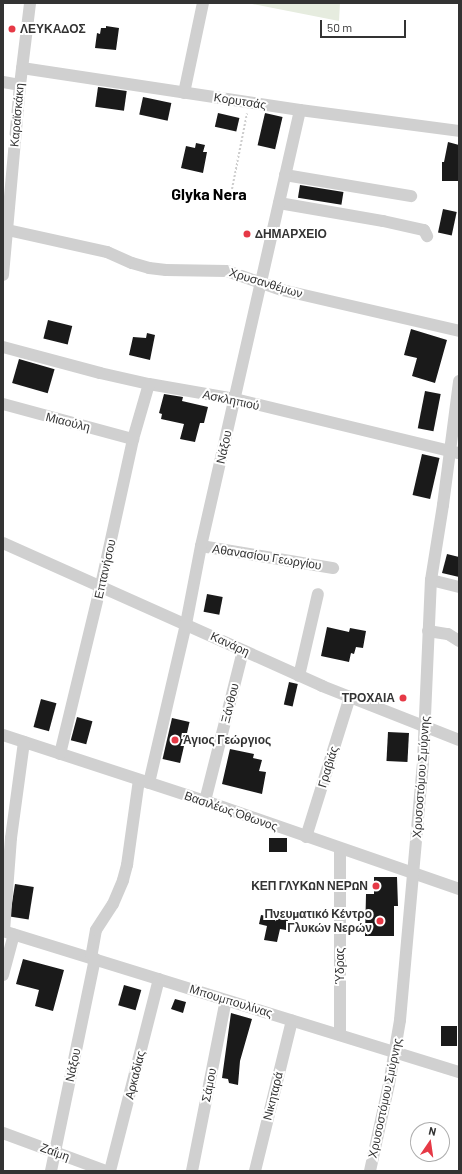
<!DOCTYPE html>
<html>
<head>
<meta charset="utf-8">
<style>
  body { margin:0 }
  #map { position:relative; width:462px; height:1174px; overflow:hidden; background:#fff; font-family:Barlow,sans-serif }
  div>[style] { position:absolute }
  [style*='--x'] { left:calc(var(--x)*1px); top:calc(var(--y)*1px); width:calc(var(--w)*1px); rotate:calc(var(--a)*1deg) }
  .green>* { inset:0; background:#e6ecdf }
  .building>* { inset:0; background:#1a1a1a; transform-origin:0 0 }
  .path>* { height:2px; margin-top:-1px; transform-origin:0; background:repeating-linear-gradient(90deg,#cdcdcd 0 2px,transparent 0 4px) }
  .minor>* { height:12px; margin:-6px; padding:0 6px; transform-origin:6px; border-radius:6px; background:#d0d0d0 }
  .dots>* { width:11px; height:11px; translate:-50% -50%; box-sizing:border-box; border:2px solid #fff; border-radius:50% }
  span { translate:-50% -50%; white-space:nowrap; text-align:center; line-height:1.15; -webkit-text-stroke:4px #fff; paint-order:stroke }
  .poi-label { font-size:12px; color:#333; font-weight:700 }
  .left { translate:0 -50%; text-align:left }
  .right { translate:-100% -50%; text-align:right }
  .street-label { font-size:12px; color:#333 }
  .district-label { font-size:16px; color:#000; font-weight:700 }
  .frame { position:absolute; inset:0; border:4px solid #333; pointer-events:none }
  .north { position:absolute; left:410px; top:1122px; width:40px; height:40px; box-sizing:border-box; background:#fff; border:1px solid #adadad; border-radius:50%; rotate:13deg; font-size:11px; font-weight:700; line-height:16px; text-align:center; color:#333 }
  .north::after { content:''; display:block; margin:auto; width:14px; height:18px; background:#e63946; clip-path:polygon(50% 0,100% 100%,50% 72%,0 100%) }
  .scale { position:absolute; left:320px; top:20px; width:86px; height:18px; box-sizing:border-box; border:2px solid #333; border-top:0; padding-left:5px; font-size:12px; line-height:14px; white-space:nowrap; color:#333; -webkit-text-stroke:3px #fff; paint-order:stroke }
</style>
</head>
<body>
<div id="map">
  <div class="green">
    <i style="clip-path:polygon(247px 3px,340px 3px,339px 21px)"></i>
  </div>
  <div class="building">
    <i style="clip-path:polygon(106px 26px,119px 28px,116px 50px,95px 48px,97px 33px,100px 34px,101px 28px,106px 28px)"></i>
    <i style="left:98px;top:87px;width:29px;height:20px;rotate:8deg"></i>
    <i style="left:143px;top:97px;width:29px;height:18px;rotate:12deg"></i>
    <i style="left:218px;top:113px;width:22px;height:14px;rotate:13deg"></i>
    <i style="left:265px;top:113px;width:18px;height:33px;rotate:13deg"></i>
    <i style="clip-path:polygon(448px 142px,459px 145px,459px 181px,442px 181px,442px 162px,444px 162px)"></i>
    <i style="clip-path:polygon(196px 143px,205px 145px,203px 152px,207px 152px,203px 173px,181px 168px,186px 146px,195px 148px)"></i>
    <i style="left:300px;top:185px;width:44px;height:13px;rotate:9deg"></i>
    <i style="left:443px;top:209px;width:14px;height:24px;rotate:12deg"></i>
    <i style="left:48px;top:320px;width:25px;height:19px;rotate:14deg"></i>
    <i style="clip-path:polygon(411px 329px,447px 340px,435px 383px,412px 376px,417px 358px,404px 355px)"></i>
    <i style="clip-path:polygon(147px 333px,155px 335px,150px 360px,129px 355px,133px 337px,146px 338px)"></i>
    <i style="left:19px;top:359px;width:37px;height:25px;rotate:16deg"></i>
    <i style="left:425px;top:391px;width:16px;height:38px;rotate:11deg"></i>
    <i style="clip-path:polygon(164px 394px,183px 397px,182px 401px,208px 407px,204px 423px,200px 423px,195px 442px,180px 439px,184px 424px,161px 419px,162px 414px,159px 413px)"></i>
    <i style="left:422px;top:454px;width:18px;height:42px;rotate:13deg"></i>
    <i style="clip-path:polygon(447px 554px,459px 557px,459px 577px,442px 573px)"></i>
    <i style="left:207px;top:594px;width:16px;height:18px;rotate:11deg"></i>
    <i style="clip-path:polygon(327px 627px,349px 632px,350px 628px,366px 631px,363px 648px,356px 647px,354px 654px,351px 653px,349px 662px,321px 656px)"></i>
    <i style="left:289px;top:682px;width:9px;height:23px;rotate:13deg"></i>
    <i style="left:41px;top:699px;width:16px;height:29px;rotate:15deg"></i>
    <i style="left:77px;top:717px;width:16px;height:24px;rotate:15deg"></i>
    <i style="left:172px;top:718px;width:18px;height:42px;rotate:13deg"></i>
    <i style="left:388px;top:732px;width:21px;height:29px;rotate:3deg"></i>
    <i style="clip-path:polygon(230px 749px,254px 754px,253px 758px,262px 760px,259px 771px,266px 772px,262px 794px,222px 784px)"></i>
    <i style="left:269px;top:838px;width:18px;height:14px"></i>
    <i style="clip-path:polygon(374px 877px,397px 877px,398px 906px,394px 906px,394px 936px,365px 936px,366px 894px,374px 894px)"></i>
    <i style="left:15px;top:884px;width:19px;height:33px;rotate:9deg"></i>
    <i style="clip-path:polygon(261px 915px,288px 920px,286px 930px,280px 929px,277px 942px,264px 940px,267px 926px,259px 924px)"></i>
    <i style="clip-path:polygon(23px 959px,64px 970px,53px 1011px,35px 1006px,39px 990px,16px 984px)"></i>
    <i style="left:124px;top:985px;width:18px;height:21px;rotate:16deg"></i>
    <i style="clip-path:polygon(175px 999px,186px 1002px,183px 1013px,171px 1009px)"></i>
    <i style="clip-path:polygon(231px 1013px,252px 1019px,240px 1061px,238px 1085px,229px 1083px,228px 1079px,222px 1078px)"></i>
    <i style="left:441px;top:1026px;width:16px;height:20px"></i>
  </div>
  <div class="path">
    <i style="--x:232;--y:189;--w:77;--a:-78.8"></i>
  </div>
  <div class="minor">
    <i style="--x:22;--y:68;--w:281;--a:8.6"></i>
    <i style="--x:300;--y:110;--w:160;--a:7.5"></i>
    <i style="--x:3;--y:82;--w:17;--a:10"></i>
    <i style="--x:184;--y:93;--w:92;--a:-78.1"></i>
    <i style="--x:285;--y:175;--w:128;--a:9.5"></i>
    <i style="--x:279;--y:203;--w:106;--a:9.8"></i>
    <i style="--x:383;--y:221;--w:42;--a:12.4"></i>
    <i style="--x:424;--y:230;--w:7;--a:63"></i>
    <i style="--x:3;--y:229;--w:107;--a:12.5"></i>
    <i style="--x:107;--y:252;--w:27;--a:24"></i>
    <i style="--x:132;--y:263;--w:18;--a:16"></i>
    <i style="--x:149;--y:268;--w:17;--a:7"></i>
    <i style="--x:166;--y:270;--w:61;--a:0.9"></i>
    <i style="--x:227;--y:271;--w:58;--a:19.1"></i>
    <i style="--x:282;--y:290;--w:182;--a:13"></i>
    <i style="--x:3;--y:275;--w:191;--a:-84.9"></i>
    <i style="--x:20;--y:85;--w:83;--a:-83"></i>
    <i style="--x:3;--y:347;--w:100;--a:15"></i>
    <i style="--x:100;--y:373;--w:50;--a:12.7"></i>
    <i style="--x:149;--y:384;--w:87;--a:9.9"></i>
    <i style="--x:235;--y:399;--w:230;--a:13.6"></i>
    <i style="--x:3;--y:404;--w:135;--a:15.1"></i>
    <i style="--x:3;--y:543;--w:350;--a:24.1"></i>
    <i style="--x:322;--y:686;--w:147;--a:21.5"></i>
    <i style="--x:201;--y:546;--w:134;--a:9.5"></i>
    <i style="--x:431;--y:580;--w:29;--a:14"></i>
    <i style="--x:428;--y:631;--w:20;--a:9"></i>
    <i style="--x:448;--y:634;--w:13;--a:32"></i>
    <i style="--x:299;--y:676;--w:84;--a:-77"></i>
    <i style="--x:3;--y:735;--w:213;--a:18.1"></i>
    <i style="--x:205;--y:801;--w:269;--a:19.1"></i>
    <i style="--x:60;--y:754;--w:174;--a:-76.4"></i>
    <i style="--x:101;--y:585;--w:149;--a:-77.6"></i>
    <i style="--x:133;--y:439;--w:57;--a:-73.8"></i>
    <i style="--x:149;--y:783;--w:163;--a:-76.9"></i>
    <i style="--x:186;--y:624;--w:79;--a:-79.1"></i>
    <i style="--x:201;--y:546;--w:447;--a:-77.2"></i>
    <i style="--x:205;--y:801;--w:155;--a:-75.8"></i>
    <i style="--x:306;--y:837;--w:147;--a:-72.6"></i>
    <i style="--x:3;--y:931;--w:477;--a:17.2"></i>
    <i style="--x:4;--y:931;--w:93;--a:-85.7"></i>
    <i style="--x:11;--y:838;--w:97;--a:-82.3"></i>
    <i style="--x:91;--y:958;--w:28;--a:-80"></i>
    <i style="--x:96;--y:930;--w:31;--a:-57"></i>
    <i style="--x:113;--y:904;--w:26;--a:-67"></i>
    <i style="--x:123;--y:880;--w:16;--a:-75"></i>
    <i style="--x:127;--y:865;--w:86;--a:-82"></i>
    <i style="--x:3;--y:975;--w:42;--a:-75"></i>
    <i style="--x:340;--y:1035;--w:186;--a:-90"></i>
    <i style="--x:3;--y:1133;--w:110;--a:20.3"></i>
    <i style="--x:51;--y:1171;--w:217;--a:-78.3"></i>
    <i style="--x:110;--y:1171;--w:198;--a:-75.7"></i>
    <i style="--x:192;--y:1171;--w:174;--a:-78.8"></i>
    <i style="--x:255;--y:1171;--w:155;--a:-76.2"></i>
    <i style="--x:370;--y:1171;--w:89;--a:-77.7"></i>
    <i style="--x:389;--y:1084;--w:65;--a:-80.2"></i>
    <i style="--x:400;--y:1020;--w:259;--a:-84.9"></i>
    <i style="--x:423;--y:762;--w:182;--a:-87.5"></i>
    <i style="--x:431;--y:580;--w:76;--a:-80.9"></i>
    <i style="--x:443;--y:505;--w:125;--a:-82.6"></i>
  </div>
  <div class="dots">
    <i style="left:12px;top:29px;background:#e63946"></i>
    <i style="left:247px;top:234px;background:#e63946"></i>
    <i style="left:403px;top:698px;background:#e63946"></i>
    <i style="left:175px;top:740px;background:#e63946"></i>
    <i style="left:376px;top:886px;background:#e63946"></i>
    <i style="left:380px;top:921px;background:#e63946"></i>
  </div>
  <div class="poi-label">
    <span class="left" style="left:20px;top:29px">ΛΕΥΚΑΔΟΣ</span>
    <span class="left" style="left:255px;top:234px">ΔΗΜΑΡΧΕΙΟ</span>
    <span class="right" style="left:395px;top:698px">ΤΡΟΧΑΙΑ</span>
    <span class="left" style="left:183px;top:740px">Άγιος Γεώργιος</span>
    <span class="right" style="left:368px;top:886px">ΚΕΠ ΓΛΥΚΩΝ ΝΕΡΩΝ</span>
    <span class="right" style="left:372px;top:921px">Πνευματικό Κέντρο<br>Γλυκών Νερών</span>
  </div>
  <div class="street-label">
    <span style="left:240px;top:101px;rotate:9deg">Κορυτσάς</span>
    <span style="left:17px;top:115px;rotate:-85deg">Καραϊσκάκη</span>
    <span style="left:266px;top:283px;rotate:17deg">Χρυσανθέμων</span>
    <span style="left:231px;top:400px;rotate:12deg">Ασκληπιού</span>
    <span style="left:68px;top:422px;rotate:14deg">Μιαούλη</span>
    <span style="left:224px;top:447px;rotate:-77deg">Νάξου</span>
    <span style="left:267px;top:557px;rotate:9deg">Αθανασίου Γεωργίου</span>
    <span style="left:105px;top:569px;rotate:-77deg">Επτανήσου</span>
    <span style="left:230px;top:644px;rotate:25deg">Κανάρη</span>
    <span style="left:230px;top:703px;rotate:-76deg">Ξάνθου</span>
    <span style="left:328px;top:767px;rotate:-73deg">Γραβιάς</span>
    <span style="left:421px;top:777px;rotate:-86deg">Χρυσοστόμου Σμύρνης</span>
    <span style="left:231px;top:811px;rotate:19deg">Βασιλέως Όθωνος</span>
    <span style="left:340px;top:966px;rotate:-90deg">Ύδρας</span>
    <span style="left:231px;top:1001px;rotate:17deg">Μπουμπουλίνας</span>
    <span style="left:73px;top:1065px;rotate:-78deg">Νάξου</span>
    <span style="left:135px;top:1075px;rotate:-76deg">Αρκαδίας</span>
    <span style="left:209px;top:1085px;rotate:-79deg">Σάμου</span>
    <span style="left:273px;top:1096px;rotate:-76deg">Νικηταρά</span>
    <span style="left:385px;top:1098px;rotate:-78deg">Χρυσοστόμου Σμύρνης</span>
    <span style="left:55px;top:1152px;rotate:20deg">Ζαΐμη</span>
  </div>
  <div class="district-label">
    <span style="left:209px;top:194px">Glyka Nera</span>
  </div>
  <div class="frame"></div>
  <div class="north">N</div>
  <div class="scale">50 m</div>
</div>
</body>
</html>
